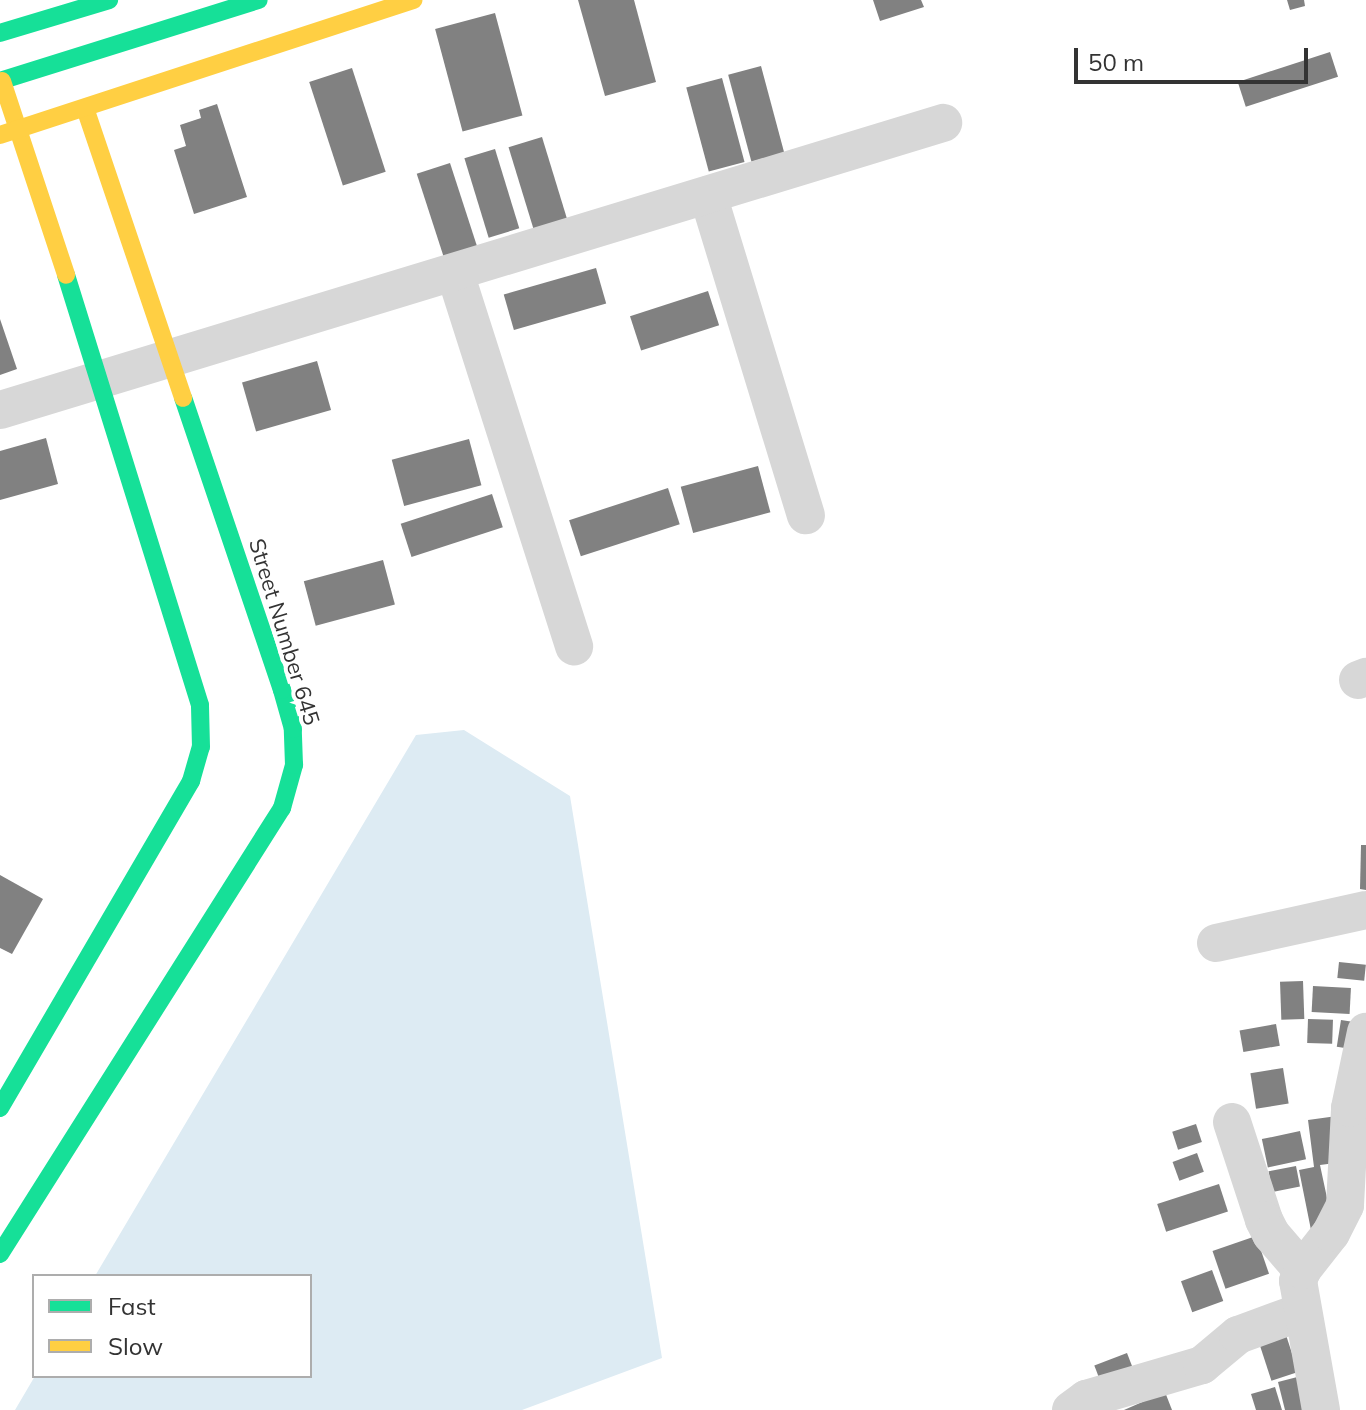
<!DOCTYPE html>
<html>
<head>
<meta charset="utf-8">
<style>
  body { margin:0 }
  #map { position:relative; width:1366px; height:1410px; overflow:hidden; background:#fff; font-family:Mulish,sans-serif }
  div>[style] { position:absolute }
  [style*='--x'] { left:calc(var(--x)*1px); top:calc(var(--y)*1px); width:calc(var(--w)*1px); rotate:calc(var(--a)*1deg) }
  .water>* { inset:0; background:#ddebf3 }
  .building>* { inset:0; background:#818181; transform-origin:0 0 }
  .street>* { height:38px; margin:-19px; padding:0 19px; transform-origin:19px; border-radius:19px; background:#d7d7d7 }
  .fast>* { height:18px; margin:-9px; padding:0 9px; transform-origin:9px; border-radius:9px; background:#16e098 }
  .slow>* { height:18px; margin:-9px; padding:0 9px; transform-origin:9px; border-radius:9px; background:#ffcf43 }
  span { translate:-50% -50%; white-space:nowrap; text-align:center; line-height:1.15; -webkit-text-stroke:8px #fff; paint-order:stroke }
  .street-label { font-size:22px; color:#333 }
  .legend { position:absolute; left:32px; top:1274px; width:280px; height:104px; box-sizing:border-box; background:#fff; border:2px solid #adadad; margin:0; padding:10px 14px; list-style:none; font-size:24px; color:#333 }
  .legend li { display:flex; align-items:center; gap:16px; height:40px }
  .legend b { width:40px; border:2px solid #adadad }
  .scale { position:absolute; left:1074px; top:48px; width:234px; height:36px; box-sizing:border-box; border:4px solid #333; border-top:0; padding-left:10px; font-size:24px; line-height:28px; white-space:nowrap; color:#333; -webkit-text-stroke:6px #fff; paint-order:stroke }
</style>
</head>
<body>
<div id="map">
  <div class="water">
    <i style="clip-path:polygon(464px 730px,570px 796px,662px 1358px,522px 1410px,15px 1410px,35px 1376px,310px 1376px,310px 1276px,95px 1276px,416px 735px)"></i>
  </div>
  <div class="building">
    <i style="clip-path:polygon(578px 0,634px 0,656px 82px,605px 96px)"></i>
    <i style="clip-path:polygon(873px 0,921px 0,924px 7px,880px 21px)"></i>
    <i style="clip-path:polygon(1287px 0,1304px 0,1305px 6px,1290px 10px)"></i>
    <i style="left:495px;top:13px;width:106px;height:62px;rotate:75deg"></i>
    <i style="left:1330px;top:52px;width:26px;height:97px;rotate:72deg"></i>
    <i style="left:761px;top:66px;width:90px;height:34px;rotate:75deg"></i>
    <i style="left:352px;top:68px;width:109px;height:45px;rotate:72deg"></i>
    <i style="left:722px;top:78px;width:87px;height:37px;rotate:75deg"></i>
    <i style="clip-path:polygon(217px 104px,247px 197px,194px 214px,174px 150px,186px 146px,180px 125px,201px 118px,199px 110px)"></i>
    <i style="left:542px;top:137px;width:86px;height:35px;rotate:73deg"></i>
    <i style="left:495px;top:149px;width:83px;height:32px;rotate:73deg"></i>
    <i style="left:450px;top:163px;width:89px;height:35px;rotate:72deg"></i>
    <i style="left:596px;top:268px;width:37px;height:96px;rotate:74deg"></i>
    <i style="left:708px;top:291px;width:36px;height:82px;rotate:72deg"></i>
    <i style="clip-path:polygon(0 319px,17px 369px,0 375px)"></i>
    <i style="left:317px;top:361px;width:51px;height:78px;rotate:74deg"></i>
    <i style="clip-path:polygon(46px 438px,58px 484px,0 500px,0 451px)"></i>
    <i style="left:469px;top:439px;width:48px;height:80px;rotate:75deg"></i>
    <i style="left:758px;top:466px;width:48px;height:80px;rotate:75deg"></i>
    <i style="left:668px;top:488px;width:38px;height:104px;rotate:72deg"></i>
    <i style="left:492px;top:494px;width:35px;height:96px;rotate:72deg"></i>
    <i style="left:383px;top:560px;width:46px;height:82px;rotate:75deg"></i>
    <i style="clip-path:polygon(1361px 845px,1366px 845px,1366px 890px,1360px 889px)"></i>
    <i style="clip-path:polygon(0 875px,43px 899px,12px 954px,0 948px)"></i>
    <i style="left:1339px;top:962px;width:27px;height:16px;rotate:6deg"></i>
    <i style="left:1303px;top:981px;width:38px;height:23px;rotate:88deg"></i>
    <i style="left:1313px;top:986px;width:38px;height:26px;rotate:3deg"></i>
    <i style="left:1308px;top:1019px;width:25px;height:24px;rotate:2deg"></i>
    <i style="left:1341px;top:1020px;width:18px;height:27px;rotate:9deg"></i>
    <i style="left:1276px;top:1024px;width:22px;height:37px;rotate:80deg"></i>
    <i style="left:1283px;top:1068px;width:36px;height:33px;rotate:81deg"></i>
    <i style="clip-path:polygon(1337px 1116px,1343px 1162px,1320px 1165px,1333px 1226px,1311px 1230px,1299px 1170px,1314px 1167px,1308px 1120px)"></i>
    <i style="left:1196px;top:1124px;width:19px;height:25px;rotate:72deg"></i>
    <i style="left:1300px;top:1131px;width:29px;height:39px;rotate:78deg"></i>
    <i style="left:1197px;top:1153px;width:20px;height:26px;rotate:70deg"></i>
    <i style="left:1296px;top:1166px;width:21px;height:28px;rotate:79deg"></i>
    <i style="left:1219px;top:1184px;width:29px;height:65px;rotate:72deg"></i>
    <i style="left:1256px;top:1236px;width:40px;height:46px;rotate:71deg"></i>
    <i style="left:1212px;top:1270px;width:33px;height:33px;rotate:70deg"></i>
    <i style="left:1286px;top:1335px;width:39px;height:28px;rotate:72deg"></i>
    <i style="left:1127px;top:1353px;width:25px;height:35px;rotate:69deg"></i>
    <i style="clip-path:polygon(1305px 1375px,1313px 1410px,1285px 1410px,1278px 1382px)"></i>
    <i style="clip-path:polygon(1275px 1387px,1282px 1410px,1256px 1410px,1251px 1394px)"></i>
    <i style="clip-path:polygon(1165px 1392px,1172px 1410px,1124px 1410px)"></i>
  </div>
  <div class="street">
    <i style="--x:708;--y:195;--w:335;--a:73"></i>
    <i style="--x:455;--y:273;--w:392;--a:72.3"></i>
    <i style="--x:0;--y:410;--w:986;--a:-16.93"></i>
    <i style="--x:1358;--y:680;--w:9;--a:-21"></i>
    <i style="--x:1216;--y:943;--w:154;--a:-12.4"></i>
    <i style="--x:1232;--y:1122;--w:103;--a:71.9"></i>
    <i style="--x:1264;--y:1220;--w:16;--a:63"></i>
    <i style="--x:1271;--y:1234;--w:48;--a:49.3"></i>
    <i style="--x:1071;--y:1410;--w:19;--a:-36"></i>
    <i style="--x:1086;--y:1399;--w:121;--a:-16.3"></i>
    <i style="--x:1202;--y:1365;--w:47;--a:-39.8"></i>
    <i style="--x:1238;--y:1335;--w:67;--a:-20.1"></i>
    <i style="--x:1321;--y:1410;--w:131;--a:-100.1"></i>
    <i style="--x:1298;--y:1281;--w:12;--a:-70"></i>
    <i style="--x:1302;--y:1270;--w:47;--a:-51.9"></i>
    <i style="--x:1331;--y:1233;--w:31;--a:-63"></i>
    <i style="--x:1345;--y:1205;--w:97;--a:-87"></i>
    <i style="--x:1350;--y:1108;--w:78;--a:-78.1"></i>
  </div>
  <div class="fast">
    <i style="--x:0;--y:33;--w:114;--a:-16.8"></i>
    <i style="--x:0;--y:81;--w:271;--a:-17.4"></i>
    <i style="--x:0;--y:1108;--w:379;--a:-59.7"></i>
    <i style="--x:191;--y:781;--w:35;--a:-74"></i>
    <i style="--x:201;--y:747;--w:42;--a:-91.4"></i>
    <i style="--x:200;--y:705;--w:450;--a:-107.3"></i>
    <i style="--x:0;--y:1254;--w:528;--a:-57.7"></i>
    <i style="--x:282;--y:808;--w:45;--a:-74.4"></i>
    <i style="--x:294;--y:765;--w:36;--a:-92"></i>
    <i style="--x:293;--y:729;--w:41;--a:-105.8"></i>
    <i style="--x:282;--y:690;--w:308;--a:-108.7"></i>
  </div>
  <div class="slow">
    <i style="--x:2;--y:81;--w:204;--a:71.7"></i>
    <i style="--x:85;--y:108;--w:306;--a:71.3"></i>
    <i style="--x:0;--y:135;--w:435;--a:-18.1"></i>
  </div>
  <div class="street-label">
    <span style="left:284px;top:632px;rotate:73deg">Street Number 645</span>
  </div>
  <ul class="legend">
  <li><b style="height:10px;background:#16e098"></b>Fast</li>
  <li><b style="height:10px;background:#ffcf43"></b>Slow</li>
  </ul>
  <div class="scale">50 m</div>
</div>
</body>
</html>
